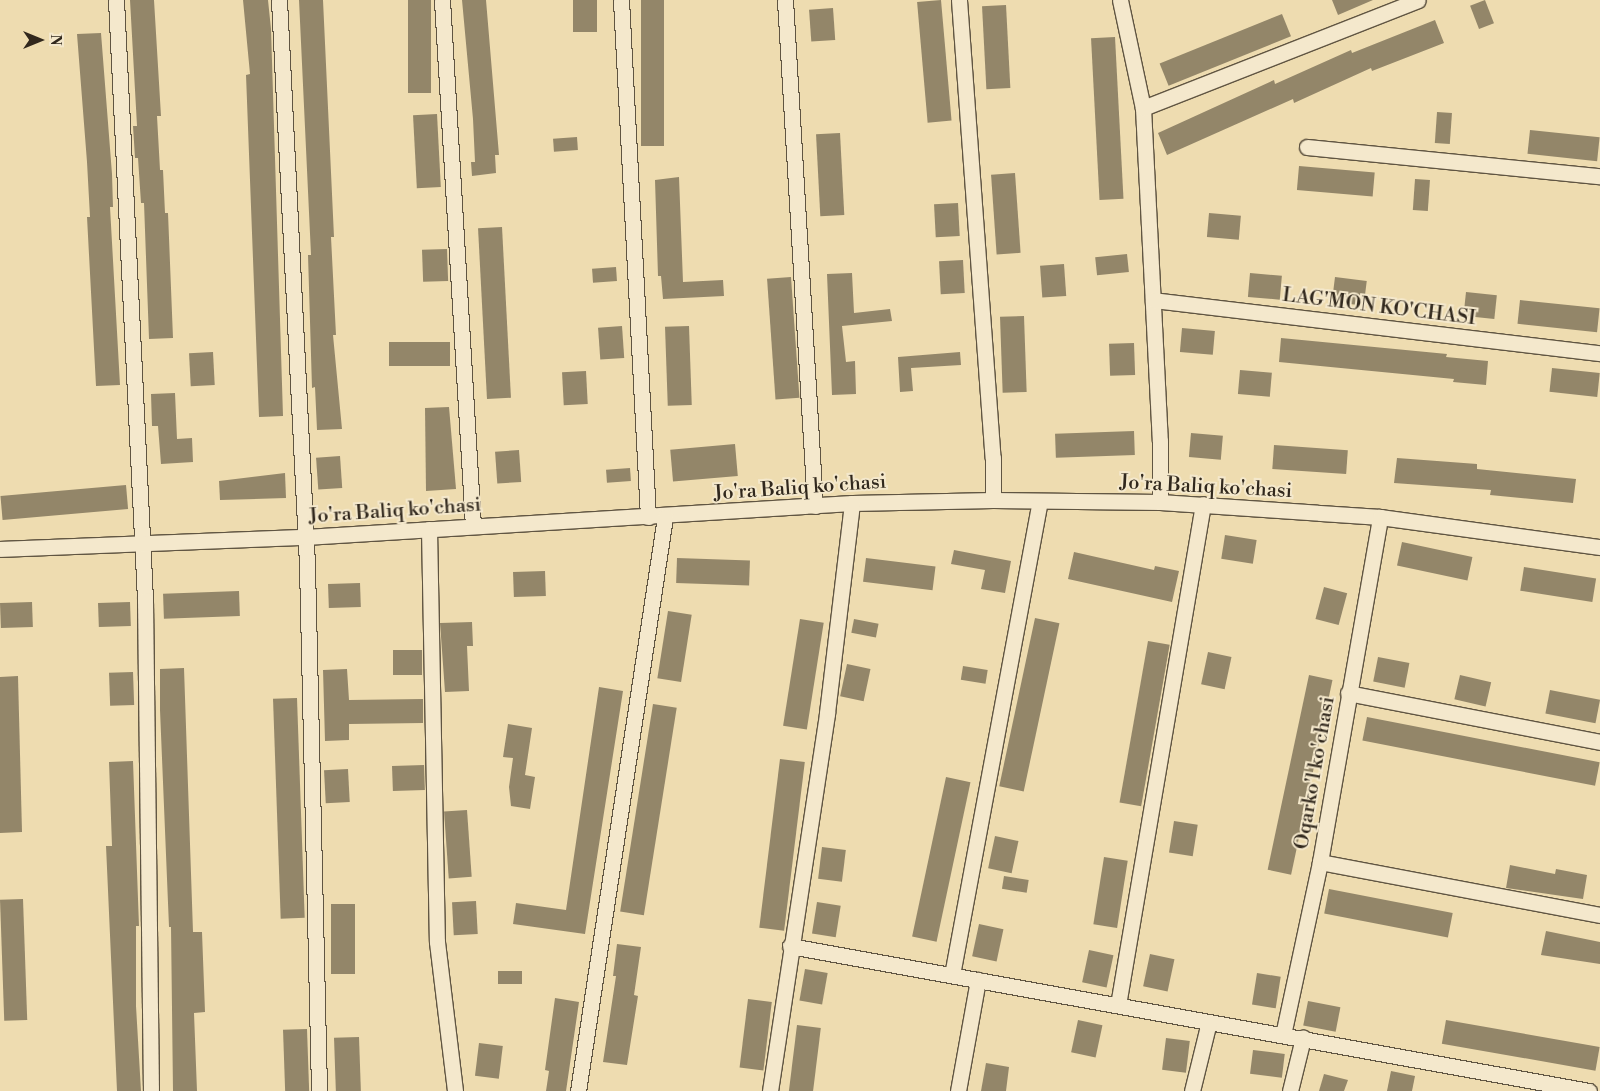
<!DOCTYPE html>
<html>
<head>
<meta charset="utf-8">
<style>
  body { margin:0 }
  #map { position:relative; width:1600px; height:1091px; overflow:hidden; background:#eedcb0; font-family:"Libre Bodoni",serif }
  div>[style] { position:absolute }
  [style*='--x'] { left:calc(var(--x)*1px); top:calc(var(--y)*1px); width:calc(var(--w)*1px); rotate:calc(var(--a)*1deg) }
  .building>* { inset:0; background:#938669; transform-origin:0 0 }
  .roads { filter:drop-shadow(1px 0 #605542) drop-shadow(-1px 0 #605542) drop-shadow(0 1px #605542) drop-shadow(0 -1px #605542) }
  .minor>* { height:15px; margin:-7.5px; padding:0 7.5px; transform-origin:7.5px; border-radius:7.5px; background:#f4e8cc }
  span { translate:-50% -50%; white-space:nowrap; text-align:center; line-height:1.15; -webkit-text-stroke:4px #f4e8cc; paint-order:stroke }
  .street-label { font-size:20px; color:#31281d }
  .north { position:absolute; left:15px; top:15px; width:50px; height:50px; -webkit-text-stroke:4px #f4e8cc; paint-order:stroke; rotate:90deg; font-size:14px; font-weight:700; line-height:20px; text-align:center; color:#31281d }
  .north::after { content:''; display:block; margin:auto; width:18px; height:22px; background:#31281d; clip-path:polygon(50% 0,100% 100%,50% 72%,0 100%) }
</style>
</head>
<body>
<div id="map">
  <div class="building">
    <i style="clip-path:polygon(130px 0,154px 0,161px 116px,157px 116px,160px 170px,163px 170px,165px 213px,168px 213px,173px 338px,149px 339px,144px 203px,141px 203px,138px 158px,135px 158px,133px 126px,137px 126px)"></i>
    <i style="clip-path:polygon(243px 0,268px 0,271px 29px,283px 416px,259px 417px,246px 75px,250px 74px)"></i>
    <i style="clip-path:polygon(299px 0,323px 0,334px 237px,331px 237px,336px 335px,333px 335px,342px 429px,317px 430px,315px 387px,312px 388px,308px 255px,311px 255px)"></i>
    <i style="left:408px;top:0;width:23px;height:93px"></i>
    <i style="clip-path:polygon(462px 0,486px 0,499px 155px,495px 155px,496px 173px,472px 176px,471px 162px,475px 162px,473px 119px)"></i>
    <i style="left:573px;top:0;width:24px;height:32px"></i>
    <i style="left:641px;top:0;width:23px;height:146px"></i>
    <i style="left:941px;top:0;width:121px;height:24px;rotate:85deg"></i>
    <i style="clip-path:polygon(1332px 0,1373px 0,1338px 15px)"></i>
    <i style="left:1485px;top:0;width:25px;height:16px;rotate:69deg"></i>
    <i style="left:1006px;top:5px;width:83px;height:24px;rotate:87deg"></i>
    <i style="left:833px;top:8px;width:32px;height:24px;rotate:86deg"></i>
    <i style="left:1282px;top:14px;width:24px;height:132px;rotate:68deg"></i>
    <i style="clip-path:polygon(1435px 20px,1444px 43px,1372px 71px,1371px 68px,1294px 103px,1293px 99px,1167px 155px,1158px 133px,1274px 80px,1275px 84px,1351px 50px,1352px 53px)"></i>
    <i style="clip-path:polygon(101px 33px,112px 174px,113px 207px,110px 207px,120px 385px,96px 386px,87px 217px,90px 217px,87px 162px,77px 34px)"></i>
    <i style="left:1115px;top:37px;width:162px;height:24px;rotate:87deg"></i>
    <i style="left:1437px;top:112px;width:15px;height:31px;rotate:4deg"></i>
    <i style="left:437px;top:114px;width:73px;height:24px;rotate:87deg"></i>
    <i style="left:1530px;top:130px;width:70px;height:24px;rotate:6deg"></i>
    <i style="left:840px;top:133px;width:82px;height:24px;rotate:87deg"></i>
    <i style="left:577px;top:137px;width:13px;height:24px;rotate:86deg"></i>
    <i style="left:1299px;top:166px;width:76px;height:24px;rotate:5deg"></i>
    <i style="left:1015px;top:173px;width:80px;height:24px;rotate:86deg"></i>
    <i style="clip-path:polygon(679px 177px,683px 282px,723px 280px,724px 296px,663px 299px,661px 276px,658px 276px,655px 180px)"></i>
    <i style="left:1415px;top:179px;width:15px;height:31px;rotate:4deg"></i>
    <i style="left:958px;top:203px;width:33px;height:24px;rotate:87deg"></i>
    <i style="left:1209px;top:213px;width:32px;height:24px;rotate:5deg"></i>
    <i style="left:502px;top:227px;width:171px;height:24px;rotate:87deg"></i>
    <i style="left:447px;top:249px;width:32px;height:25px;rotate:88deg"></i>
    <i style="left:1127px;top:254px;width:18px;height:32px;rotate:84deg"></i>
    <i style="left:963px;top:260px;width:33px;height:24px;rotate:87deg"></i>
    <i style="left:1064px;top:264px;width:32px;height:24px;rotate:86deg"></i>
    <i style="left:616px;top:267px;width:14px;height:24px;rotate:86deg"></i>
    <i style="clip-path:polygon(852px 273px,854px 313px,890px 309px,892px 321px,842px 326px,846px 362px,855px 361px,856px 394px,832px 395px,827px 274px)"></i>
    <i style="left:1250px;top:273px;width:32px;height:24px;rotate:5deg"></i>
    <i style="left:791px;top:277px;width:121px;height:24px;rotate:86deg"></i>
    <i style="left:1335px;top:277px;width:32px;height:25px;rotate:7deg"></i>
    <i style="left:1466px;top:292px;width:31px;height:24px;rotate:6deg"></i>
    <i style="left:1520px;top:300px;width:80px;height:24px;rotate:6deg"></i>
    <i style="left:1024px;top:316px;width:76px;height:24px;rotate:88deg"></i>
    <i style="left:622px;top:326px;width:32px;height:24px;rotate:86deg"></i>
    <i style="left:689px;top:326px;width:79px;height:24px;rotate:88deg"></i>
    <i style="left:1182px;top:328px;width:33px;height:24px;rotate:5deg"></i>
    <i style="clip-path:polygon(1281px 338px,1447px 354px,1446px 357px,1488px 361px,1486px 385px,1453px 382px,1454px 379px,1279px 362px)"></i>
    <i style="left:450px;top:342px;width:24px;height:61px;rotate:90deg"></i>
    <i style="left:1134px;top:343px;width:32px;height:25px;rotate:88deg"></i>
    <i style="left:213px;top:352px;width:33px;height:24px;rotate:87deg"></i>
    <i style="clip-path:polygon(960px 352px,961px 365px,911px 368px,913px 391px,900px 392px,898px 357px)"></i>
    <i style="left:1552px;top:368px;width:48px;height:24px;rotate:6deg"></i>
    <i style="left:1240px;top:370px;width:32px;height:24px;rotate:5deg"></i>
    <i style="left:586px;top:371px;width:33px;height:24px;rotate:87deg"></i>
    <i style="clip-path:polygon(175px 393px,177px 439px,192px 438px,193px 462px,161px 464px,158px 426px,152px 426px,151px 394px)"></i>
    <i style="clip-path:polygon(449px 407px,456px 489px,426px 491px,425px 408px)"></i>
    <i style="left:1134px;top:431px;width:24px;height:79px;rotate:88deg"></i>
    <i style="left:1191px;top:433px;width:32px;height:24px;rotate:5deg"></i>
    <i style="left:735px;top:444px;width:32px;height:65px;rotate:85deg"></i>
    <i style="left:1274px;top:445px;width:74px;height:24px;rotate:4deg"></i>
    <i style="left:519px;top:450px;width:32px;height:24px;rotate:86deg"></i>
    <i style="left:340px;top:456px;width:32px;height:24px;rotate:86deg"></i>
    <i style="clip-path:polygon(1397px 458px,1477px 464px,1477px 469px,1576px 479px,1573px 503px,1490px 495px,1491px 490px,1394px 483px)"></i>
    <i style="left:630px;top:468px;width:13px;height:24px;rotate:86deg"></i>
    <i style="clip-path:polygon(285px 473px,286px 498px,220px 500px,219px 481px)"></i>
    <i style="left:126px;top:485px;width:24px;height:126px;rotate:85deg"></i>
    <i style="left:1225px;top:535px;width:32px;height:24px;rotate:9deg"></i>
    <i style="left:1402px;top:542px;width:72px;height:24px;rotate:12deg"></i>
    <i style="clip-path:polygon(954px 550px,1011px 561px,1005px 593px,981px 589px,985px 570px,951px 564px)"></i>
    <i style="clip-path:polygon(1074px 552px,1154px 570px,1155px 566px,1179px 571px,1172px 602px,1068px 579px)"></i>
    <i style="left:677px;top:558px;width:73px;height:25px;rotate:2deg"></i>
    <i style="left:866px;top:558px;width:70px;height:24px;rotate:7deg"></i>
    <i style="left:1524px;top:567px;width:73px;height:24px;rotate:9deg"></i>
    <i style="left:545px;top:571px;width:25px;height:32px;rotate:88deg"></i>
    <i style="left:360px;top:583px;width:24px;height:32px;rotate:88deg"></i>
    <i style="left:1324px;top:587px;width:24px;height:33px;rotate:15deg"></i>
    <i style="left:239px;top:591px;width:25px;height:76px;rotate:88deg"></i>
    <i style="left:32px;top:602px;width:25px;height:32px;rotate:88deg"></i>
    <i style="left:130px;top:602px;width:24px;height:32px;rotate:88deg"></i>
    <i style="left:668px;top:611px;width:24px;height:68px;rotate:9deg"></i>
    <i style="left:1035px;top:618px;width:25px;height:172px;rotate:12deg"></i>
    <i style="left:800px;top:619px;width:24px;height:108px;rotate:9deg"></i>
    <i style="left:854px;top:619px;width:25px;height:14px;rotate:11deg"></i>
    <i style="clip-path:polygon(472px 622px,473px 646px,467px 646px,469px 691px,445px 692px,440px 623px)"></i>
    <i style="left:1148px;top:641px;width:22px;height:164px;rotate:10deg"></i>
    <i style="left:422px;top:650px;width:25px;height:29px;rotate:90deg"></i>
    <i style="left:1208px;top:652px;width:24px;height:33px;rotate:12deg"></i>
    <i style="left:1378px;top:657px;width:32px;height:25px;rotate:11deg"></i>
    <i style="left:847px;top:664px;width:24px;height:33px;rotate:12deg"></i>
    <i style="left:963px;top:666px;width:25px;height:14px;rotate:9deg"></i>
    <i style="clip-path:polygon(184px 668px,193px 932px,202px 932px,205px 1012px,194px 1013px,197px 1091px,173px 1091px,171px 927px,169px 927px,160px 710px,160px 669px)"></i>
    <i style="clip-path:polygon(347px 669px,349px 700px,423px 699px,423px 723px,349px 724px,349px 740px,325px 741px,323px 670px)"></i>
    <i style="left:133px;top:672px;width:33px;height:24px;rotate:88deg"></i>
    <i style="left:1309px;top:675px;width:24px;height:199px;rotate:12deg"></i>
    <i style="left:1460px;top:675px;width:32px;height:25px;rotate:13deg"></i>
    <i style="clip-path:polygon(18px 676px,22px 832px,0 833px,0 677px)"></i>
    <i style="clip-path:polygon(599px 687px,623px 691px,585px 934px,513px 924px,516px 903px,566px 910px)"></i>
    <i style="left:1550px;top:690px;width:51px;height:24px;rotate:11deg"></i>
    <i style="left:297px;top:698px;width:220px;height:24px;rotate:88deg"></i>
    <i style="left:653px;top:704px;width:24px;height:210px;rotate:9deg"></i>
    <i style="left:1367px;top:717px;width:237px;height:24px;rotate:11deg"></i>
    <i style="clip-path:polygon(508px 724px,532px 728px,525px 775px,535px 777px,530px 809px,511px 806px,509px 787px,513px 758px,503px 757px)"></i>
    <i style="left:780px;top:759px;width:25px;height:170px;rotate:7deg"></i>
    <i style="clip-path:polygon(133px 761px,139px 926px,136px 926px,136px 1006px,141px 1091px,117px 1091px,106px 846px,112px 846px,109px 762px)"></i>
    <i style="left:424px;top:765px;width:25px;height:32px;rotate:88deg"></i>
    <i style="left:348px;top:769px;width:33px;height:24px;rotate:87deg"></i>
    <i style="left:946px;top:777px;width:25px;height:163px;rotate:12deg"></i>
    <i style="left:467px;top:810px;width:67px;height:23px;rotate:86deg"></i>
    <i style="left:1174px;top:821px;width:24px;height:32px;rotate:9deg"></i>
    <i style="left:995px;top:836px;width:24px;height:33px;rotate:12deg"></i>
    <i style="left:822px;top:847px;width:24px;height:32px;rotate:7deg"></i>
    <i style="left:1104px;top:857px;width:24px;height:68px;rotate:9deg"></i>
    <i style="clip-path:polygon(1510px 865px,1555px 874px,1556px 869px,1587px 875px,1583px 899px,1506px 888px)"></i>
    <i style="left:1004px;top:876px;width:25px;height:13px;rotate:9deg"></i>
    <i style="left:1329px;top:889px;width:126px;height:25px;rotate:11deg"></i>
    <i style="left:23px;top:899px;width:121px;height:23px;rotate:88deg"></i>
    <i style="left:476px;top:901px;width:33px;height:24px;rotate:87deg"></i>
    <i style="left:817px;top:902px;width:24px;height:32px;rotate:9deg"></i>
    <i style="left:355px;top:904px;width:70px;height:24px;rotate:90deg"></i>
    <i style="left:979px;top:924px;width:25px;height:33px;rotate:12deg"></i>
    <i style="clip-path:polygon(1546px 931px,1600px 942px,1600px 964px,1541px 955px)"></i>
    <i style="clip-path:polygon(617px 944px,641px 947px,634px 995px,638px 996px,627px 1065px,603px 1062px,616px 976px,613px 976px)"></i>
    <i style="left:1089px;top:950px;width:25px;height:33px;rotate:12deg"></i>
    <i style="left:1150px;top:954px;width:25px;height:33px;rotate:12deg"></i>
    <i style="left:805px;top:969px;width:23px;height:32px;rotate:10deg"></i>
    <i style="left:498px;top:971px;width:24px;height:13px"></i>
    <i style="left:1257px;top:973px;width:24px;height:32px;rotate:9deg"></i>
    <i style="clip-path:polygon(555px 998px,579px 1002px,566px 1091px,546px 1091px,549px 1071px,545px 1070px)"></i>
    <i style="left:748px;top:999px;width:24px;height:69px;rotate:7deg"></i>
    <i style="left:1308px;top:1001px;width:33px;height:25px;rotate:11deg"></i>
    <i style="left:1078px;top:1020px;width:25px;height:33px;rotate:12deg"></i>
    <i style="left:1446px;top:1020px;width:156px;height:24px;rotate:10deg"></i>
    <i style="left:797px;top:1025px;width:24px;height:67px;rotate:7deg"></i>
    <i style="left:307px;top:1029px;width:62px;height:24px;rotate:88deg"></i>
    <i style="left:359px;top:1037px;width:54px;height:25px;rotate:88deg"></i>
    <i style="left:1166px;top:1038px;width:24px;height:32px;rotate:7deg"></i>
    <i style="left:479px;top:1043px;width:24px;height:33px;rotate:7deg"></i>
    <i style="left:1253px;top:1050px;width:32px;height:24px;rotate:7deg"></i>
    <i style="clip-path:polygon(986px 1063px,1009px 1067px,1006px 1091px,981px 1091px)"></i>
    <i style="clip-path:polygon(1391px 1071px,1415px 1076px,1412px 1091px,1387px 1091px)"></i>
    <i style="clip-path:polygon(1324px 1074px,1348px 1080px,1344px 1091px,1319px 1091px)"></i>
  </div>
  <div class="roads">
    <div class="minor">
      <i style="--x:116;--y:0;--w:601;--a:87.23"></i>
      <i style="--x:145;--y:600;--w:491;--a:89.3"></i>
      <i style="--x:279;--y:0;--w:566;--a:87.16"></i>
      <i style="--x:307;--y:565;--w:526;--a:88.69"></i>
      <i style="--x:442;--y:0;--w:527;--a:86.63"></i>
      <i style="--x:621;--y:0;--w:518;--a:87.01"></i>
      <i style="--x:785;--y:0;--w:507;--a:86.61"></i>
      <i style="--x:959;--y:0;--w:459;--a:85.8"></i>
      <i style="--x:993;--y:458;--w:42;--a:90"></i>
      <i style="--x:1120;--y:0;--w:110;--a:78"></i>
      <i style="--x:1143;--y:108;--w:333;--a:87.1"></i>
      <i style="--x:1160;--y:441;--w:61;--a:90"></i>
      <i style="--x:1143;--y:108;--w:295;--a:-21.4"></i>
      <i style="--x:1307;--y:147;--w:294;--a:5.7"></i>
      <i style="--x:1153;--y:300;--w:450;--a:6.8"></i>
      <i style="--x:429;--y:529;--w:413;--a:88.9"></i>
      <i style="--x:437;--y:942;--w:150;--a:83.1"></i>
      <i style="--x:0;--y:549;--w:305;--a:-2.3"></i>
      <i style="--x:305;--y:537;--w:548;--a:-3.56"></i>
      <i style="--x:852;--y:503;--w:141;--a:-1.2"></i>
      <i style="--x:993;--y:500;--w:167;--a:0.7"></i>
      <i style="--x:1160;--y:502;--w:221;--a:3.9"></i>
      <i style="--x:1380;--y:517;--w:222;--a:7.8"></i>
      <i style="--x:1348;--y:693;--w:257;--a:11"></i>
      <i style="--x:1320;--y:862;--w:285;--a:10.7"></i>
      <i style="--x:790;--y:946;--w:812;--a:10.29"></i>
      <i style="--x:952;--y:975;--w:482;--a:-79.5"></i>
      <i style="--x:1118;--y:1005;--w:508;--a:-80.37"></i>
      <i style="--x:1283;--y:1035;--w:177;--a:-77.9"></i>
      <i style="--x:1320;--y:862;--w:350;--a:-80.1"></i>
      <i style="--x:578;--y:1091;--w:581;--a:-81.38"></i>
      <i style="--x:770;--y:1091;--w:382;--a:-81.4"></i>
      <i style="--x:827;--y:713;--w:211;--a:-83.2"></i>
      <i style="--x:958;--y:1091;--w:113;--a:-79.8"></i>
      <i style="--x:1192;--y:1091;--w:71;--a:-76.2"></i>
      <i style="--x:1290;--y:1091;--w:55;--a:-76.2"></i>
    </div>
  </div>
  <div class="street-label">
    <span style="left:1379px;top:307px;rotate:7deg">LAG'MON KO'CHASI</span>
    <span style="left:1206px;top:487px;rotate:3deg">Jo'ra Baliq ko'chasi</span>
    <span style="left:800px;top:488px;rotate:-4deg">Jo'ra Baliq ko'chasi</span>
    <span style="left:395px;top:511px;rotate:-4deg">Jo'ra Baliq ko'chasi</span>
    <span style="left:1315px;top:773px;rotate:-80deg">Oqarko'l ko'chasi</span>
  </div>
  <div class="north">N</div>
</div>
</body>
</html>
